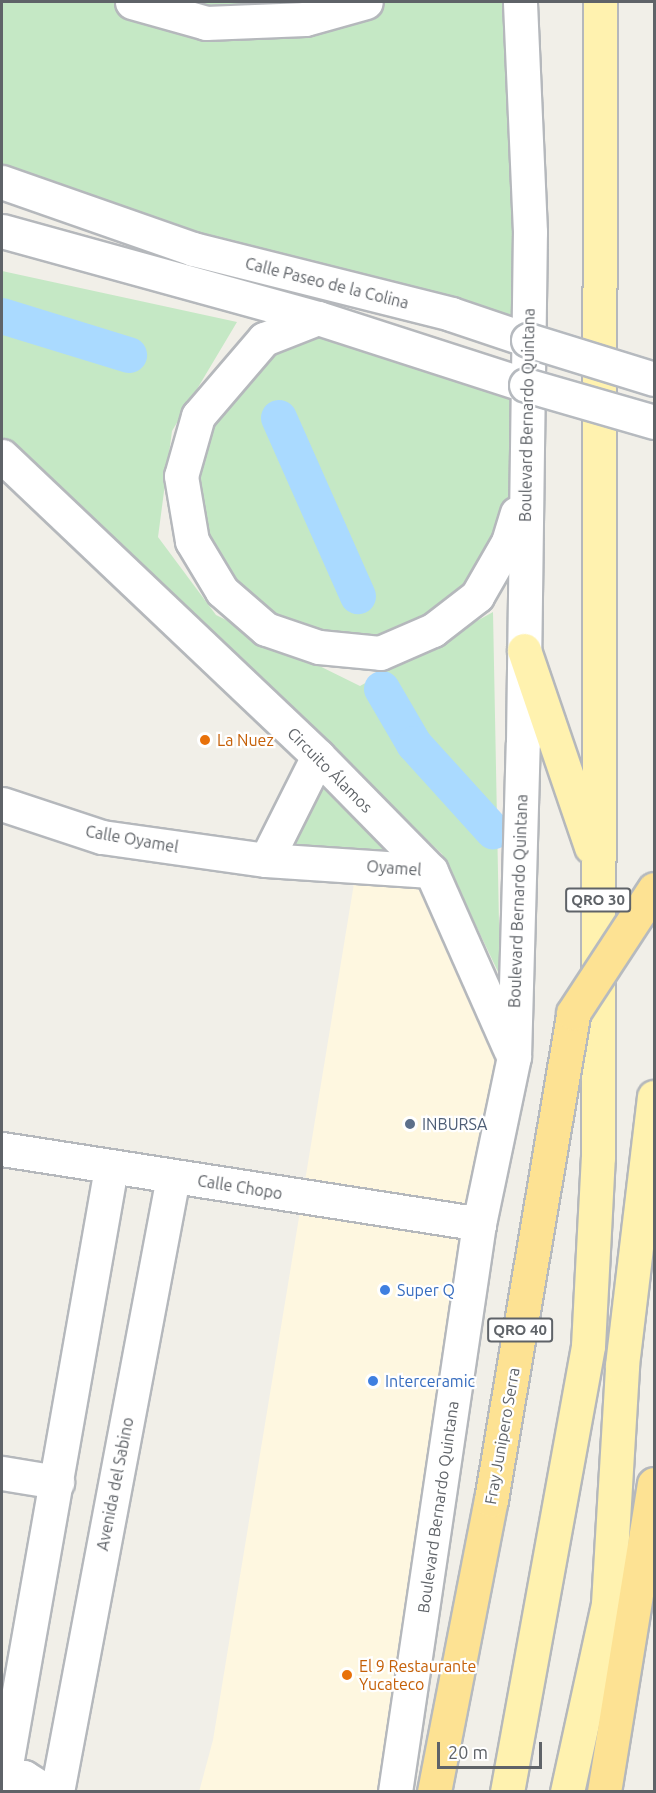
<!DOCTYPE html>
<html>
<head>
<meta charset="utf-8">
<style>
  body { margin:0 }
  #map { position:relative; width:656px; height:1793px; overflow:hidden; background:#f1efe8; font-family:Ubuntu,sans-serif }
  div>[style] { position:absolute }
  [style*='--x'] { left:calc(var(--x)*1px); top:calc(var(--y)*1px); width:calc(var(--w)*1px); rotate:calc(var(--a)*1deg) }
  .commercial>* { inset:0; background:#fef7e0 }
  .green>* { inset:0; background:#c5e8c5 }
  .canal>* { height:36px; margin:-18px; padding:0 18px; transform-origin:18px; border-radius:18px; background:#aadaff }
  .roads { filter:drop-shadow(2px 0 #b5b8bc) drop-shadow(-2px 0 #b5b8bc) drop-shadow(0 2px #b5b8bc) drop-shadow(0 -2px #b5b8bc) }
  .street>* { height:33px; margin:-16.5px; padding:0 16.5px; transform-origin:16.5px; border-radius:16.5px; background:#fff }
  .secondary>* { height:33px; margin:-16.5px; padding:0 16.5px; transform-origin:16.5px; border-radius:16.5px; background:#fff }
  .primary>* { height:33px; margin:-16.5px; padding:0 16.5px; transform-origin:16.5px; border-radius:16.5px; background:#fff2af }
  .highway>* { height:33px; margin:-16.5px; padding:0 16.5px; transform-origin:16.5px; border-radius:16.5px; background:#fde293 }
  .bridges { filter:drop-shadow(2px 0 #b6babf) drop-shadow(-2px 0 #b6babf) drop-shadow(0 2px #b6babf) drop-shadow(0 -2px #b6babf) }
  .secondary-bridge>* { height:33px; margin:-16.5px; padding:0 16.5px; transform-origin:16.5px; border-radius:16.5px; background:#fff }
  .highway-bridge>* { height:33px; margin:-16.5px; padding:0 16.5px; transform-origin:16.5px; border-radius:16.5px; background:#fde293 }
  .dots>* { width:16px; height:16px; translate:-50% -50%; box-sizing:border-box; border:3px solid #fff; border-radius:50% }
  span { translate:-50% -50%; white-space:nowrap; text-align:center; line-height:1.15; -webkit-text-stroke:4.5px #fff; paint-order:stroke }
  .shield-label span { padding:2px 4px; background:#fff; border:2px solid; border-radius:4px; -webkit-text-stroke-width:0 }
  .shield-label { font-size:15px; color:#5f6368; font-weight:700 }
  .street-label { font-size:16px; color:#5f6368 }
  .food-label { font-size:16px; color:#c56008 }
  .left { translate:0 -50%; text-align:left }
  .service-label { font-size:16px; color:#4e5e75 }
  .shop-label { font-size:16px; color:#366cbe }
  .frame { position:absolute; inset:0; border:3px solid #5f6368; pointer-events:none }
  .scale { position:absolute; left:437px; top:1742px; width:105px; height:27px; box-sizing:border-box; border:3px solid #5f6368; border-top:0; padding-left:8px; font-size:18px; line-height:21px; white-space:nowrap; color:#5f6368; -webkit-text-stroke:4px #fff; paint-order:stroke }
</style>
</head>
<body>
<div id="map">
  <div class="commercial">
    <i style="clip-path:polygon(357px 865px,431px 871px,514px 1057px,395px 1791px,199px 1792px,213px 1740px)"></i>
  </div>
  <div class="green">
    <i style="clip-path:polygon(2px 2px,520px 2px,529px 340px,2px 182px)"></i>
    <i style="clip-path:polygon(2px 271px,237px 322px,172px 431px,158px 537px,216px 615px,360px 686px,493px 612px,500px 976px,442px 854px,2px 439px)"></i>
    <i style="clip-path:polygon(318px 318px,511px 381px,525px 485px,477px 596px,380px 653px,266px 629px,192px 541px,198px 416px,264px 339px)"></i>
    <i style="clip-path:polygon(318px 756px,431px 871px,266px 860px)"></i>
  </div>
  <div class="canal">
    <i style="--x:2;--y:316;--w:133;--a:17.1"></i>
    <i style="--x:279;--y:418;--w:195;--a:66.1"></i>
    <i style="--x:382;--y:689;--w:64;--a:59.8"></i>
    <i style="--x:414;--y:744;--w:118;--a:47.8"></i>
  </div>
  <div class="roads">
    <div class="street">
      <i style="--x:2;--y:804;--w:105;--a:18.3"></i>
      <i style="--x:102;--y:837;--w:166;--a:8"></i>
      <i style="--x:266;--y:860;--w:165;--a:3.8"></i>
      <i style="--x:266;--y:860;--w:116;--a:-63.4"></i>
      <i style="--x:2;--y:1149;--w:483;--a:8.9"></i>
      <i style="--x:2;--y:1473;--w:56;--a:9.3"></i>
      <i style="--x:2;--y:1776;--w:22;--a:3"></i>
      <i style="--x:24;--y:1777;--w:27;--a:33"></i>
      <i style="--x:4;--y:1776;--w:617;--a:-80.02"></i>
      <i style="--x:57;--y:1792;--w:626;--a:-79.32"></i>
    </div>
    <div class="secondary">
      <i style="--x:132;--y:2;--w:77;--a:15.8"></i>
      <i style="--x:206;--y:23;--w:99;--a:-2.3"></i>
      <i style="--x:305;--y:19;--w:63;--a:-15.6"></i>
      <i style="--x:2;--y:182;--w:202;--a:19.3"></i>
      <i style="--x:193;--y:249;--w:266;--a:14.1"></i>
      <i style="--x:451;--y:314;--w:81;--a:18.7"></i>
      <i style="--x:2;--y:231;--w:328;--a:15.4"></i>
      <i style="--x:318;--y:318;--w:219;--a:17.9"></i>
      <i style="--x:318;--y:318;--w:58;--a:158.7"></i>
      <i style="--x:264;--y:339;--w:101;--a:130.6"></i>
      <i style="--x:198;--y:416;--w:62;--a:105.8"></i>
      <i style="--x:181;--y:476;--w:66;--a:80.4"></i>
      <i style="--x:192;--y:541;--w:58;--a:59"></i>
      <i style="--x:222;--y:591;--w:58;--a:40.8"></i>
      <i style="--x:266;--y:629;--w:56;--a:18.8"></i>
      <i style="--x:319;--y:647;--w:61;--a:5.6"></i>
      <i style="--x:380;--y:653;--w:58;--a:-23.5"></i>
      <i style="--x:433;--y:630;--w:56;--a:-37.7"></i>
      <i style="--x:477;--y:596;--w:62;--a:-60.1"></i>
      <i style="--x:508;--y:542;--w:30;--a:-73"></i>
      <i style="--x:2;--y:456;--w:436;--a:43.5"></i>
      <i style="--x:318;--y:756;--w:161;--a:45.5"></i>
      <i style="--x:431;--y:871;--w:195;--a:66.1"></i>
      <i style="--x:395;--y:1792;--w:574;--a:-81.59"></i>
      <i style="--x:479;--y:1224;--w:171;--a:-78.2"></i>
      <i style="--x:514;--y:1057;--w:314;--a:-88.4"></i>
      <i style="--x:523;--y:743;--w:511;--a:-89.22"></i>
      <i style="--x:530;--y:232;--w:230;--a:-92.5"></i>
    </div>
    <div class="primary">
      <i style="--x:524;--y:650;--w:208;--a:71.2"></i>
      <i style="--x:507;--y:1792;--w:453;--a:-79.7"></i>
      <i style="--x:588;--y:1346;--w:189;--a:-87"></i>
      <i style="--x:598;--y:1157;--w:1155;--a:-89.9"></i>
      <i style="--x:567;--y:1792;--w:192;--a:-77.7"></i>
      <i style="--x:608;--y:1604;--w:239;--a:-86.6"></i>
      <i style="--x:622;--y:1365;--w:270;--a:-83.2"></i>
    </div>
    <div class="highway">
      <i style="--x:604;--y:1792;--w:312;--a:-80.8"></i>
    </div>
  </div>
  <div class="bridges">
    <div class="secondary-bridge">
      <i style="--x:528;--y:340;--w:132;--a:17.2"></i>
      <i style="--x:526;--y:385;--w:133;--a:16.1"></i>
    </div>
    <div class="highway-bridge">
      <i style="--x:434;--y:1792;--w:298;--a:-79"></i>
      <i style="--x:491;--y:1500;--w:494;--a:-80.4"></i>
      <i style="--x:573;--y:1013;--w:148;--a:-56.8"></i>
    </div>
  </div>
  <div class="dots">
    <i style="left:205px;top:740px;background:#e8710a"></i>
    <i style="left:410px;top:1124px;background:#5c6f8a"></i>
    <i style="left:385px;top:1290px;background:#3f7fe0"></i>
    <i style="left:373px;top:1381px;background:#3f7fe0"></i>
    <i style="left:347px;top:1675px;background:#e8710a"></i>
  </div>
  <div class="shield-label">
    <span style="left:598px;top:900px">QRO 30</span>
    <span style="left:520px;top:1330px">QRO 40</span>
  </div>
  <div class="street-label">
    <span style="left:327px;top:283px;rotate:14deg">Calle Paseo de la Colina</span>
    <span style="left:527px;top:415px;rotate:-89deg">Boulevard Bernardo Quintana</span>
    <span style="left:330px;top:770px;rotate:45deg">Circuito Álamos</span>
    <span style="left:132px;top:839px;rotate:10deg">Calle Oyamel</span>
    <span style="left:394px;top:868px;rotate:4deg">Oyamel</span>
    <span style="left:518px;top:901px;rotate:-88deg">Boulevard Bernardo Quintana</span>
    <span style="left:240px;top:1187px;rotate:9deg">Calle Chopo</span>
    <span style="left:502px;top:1436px;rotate:-80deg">Fray Junipero Serra</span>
    <span style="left:115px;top:1484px;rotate:-79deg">Avenida del Sabino</span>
    <span style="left:438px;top:1507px;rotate:-82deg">Boulevard Bernardo Quintana</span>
  </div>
  <div class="food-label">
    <span class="left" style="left:217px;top:740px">La Nuez</span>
    <span class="left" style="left:359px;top:1675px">El 9 Restaurante<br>Yucateco</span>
  </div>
  <div class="service-label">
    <span class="left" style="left:422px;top:1124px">INBURSA</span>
  </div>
  <div class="shop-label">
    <span class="left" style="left:397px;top:1290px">Super Q</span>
    <span class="left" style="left:385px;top:1381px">Interceramic</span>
  </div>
  <div class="frame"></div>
  <div class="scale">20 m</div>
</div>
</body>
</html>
